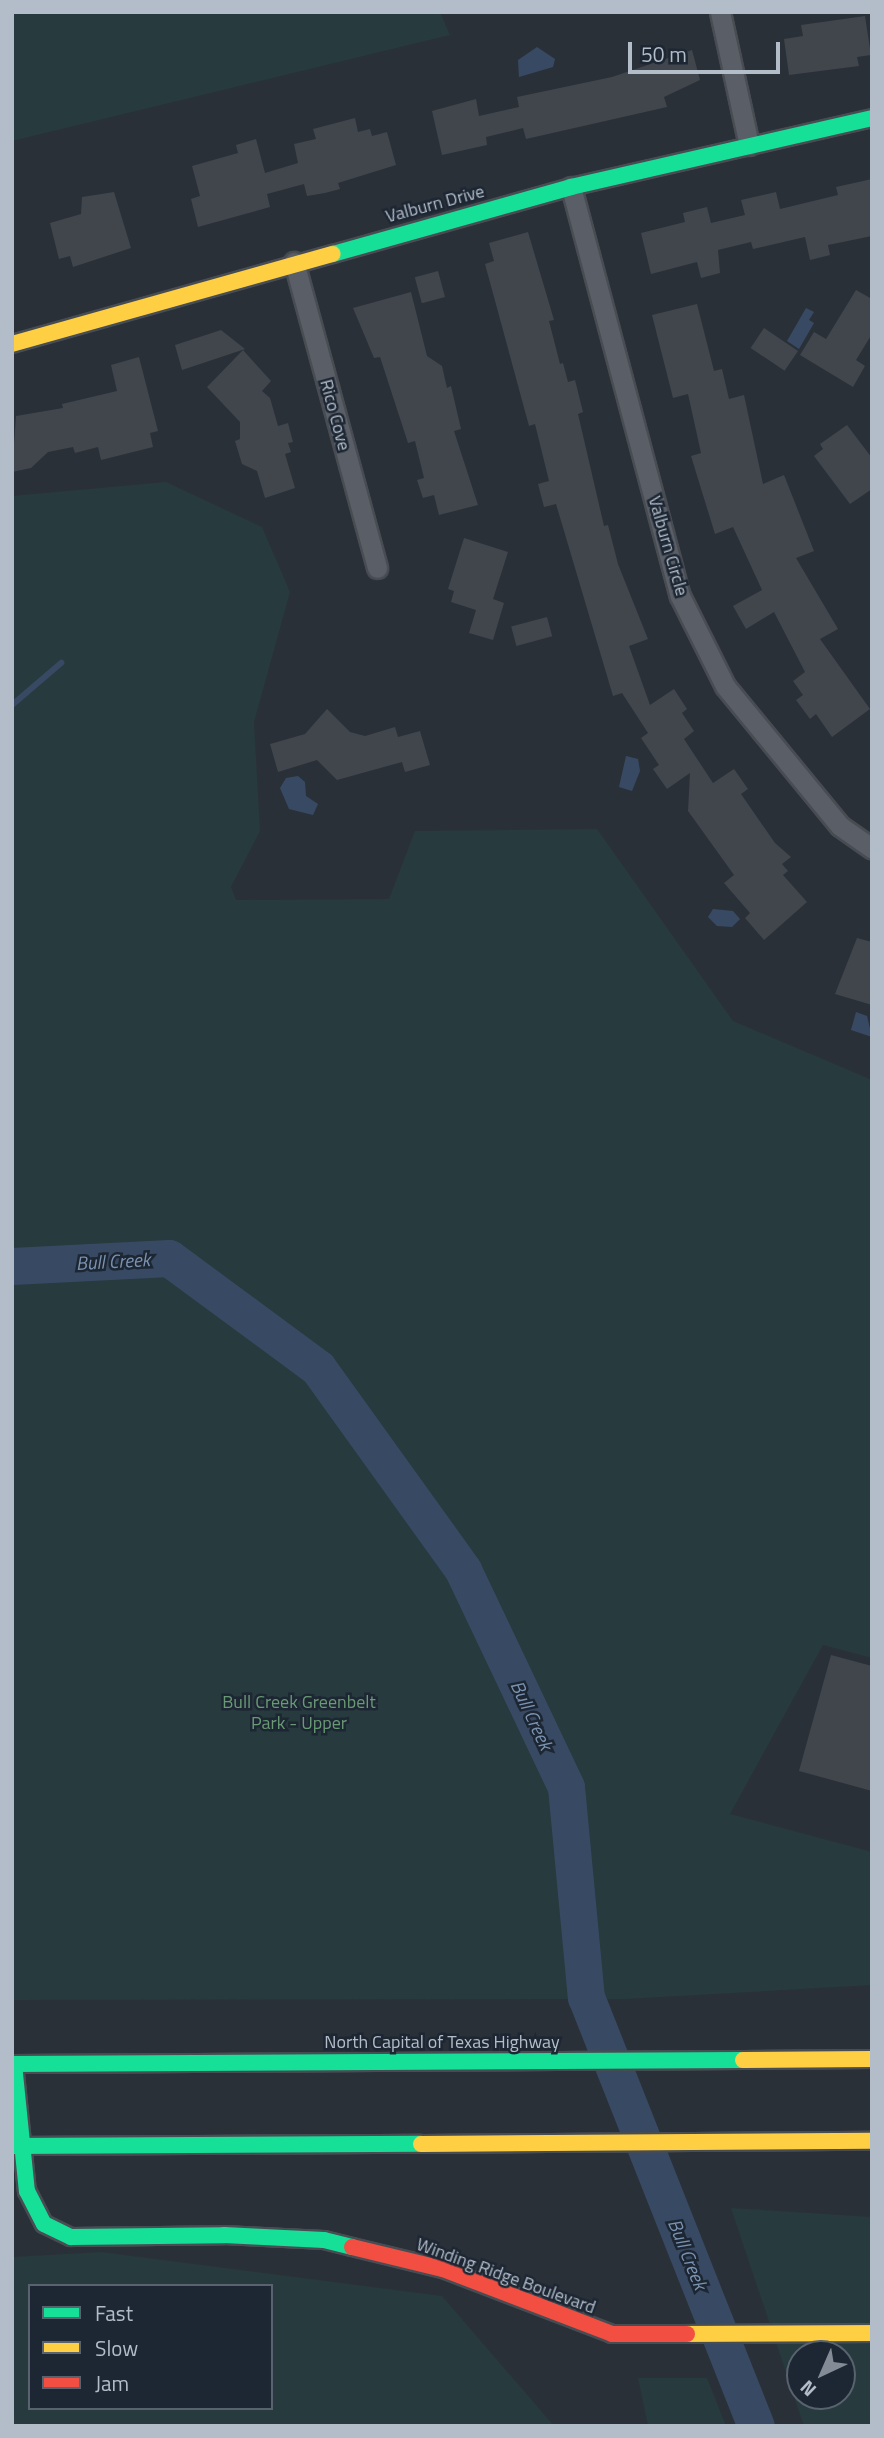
<!DOCTYPE html>
<html>
<head>
<meta charset="utf-8">
<style>
  body { margin:0 }
  #map { position:relative; width:884px; height:2438px; overflow:hidden; background:#2a3038; font-family:"Titillium Web",sans-serif }
  div>[style] { position:absolute }
  [style*='--x'] { left:calc(var(--x)*1px); top:calc(var(--y)*1px); width:calc(var(--w)*1px); rotate:calc(var(--a)*1deg) }
  .green>* { inset:0; background:#273a3e }
  .water>* { inset:0; background:#384a63 }
  .stream>* { height:6px; margin:-3px; padding:0 3px; transform-origin:3px; border-radius:3px; background:#384a63 }
  .river>* { height:37px; margin:-18.5px; padding:0 18.5px; transform-origin:18.5px; border-radius:18.5px; background:#384a63 }
  .building>* { inset:0; background:#41464d; transform-origin:0 0 }
  .roads { filter:drop-shadow(2px 0 #484c53) drop-shadow(-2px 0 #484c53) drop-shadow(0 2px #484c53) drop-shadow(0 -2px #484c53) }
  .street>* { height:19px; margin:-9.5px; padding:0 9.5px; transform-origin:9.5px; border-radius:9.5px; background:#5a5e66 }
  .fast>* { height:16px; margin:-8px; padding:0 8px; transform-origin:8px; border-radius:8px; background:#16e098 }
  .slow>* { height:16px; margin:-8px; padding:0 8px; transform-origin:8px; border-radius:8px; background:#ffcf43 }
  .jam>* { height:16px; margin:-8px; padding:0 8px; transform-origin:8px; border-radius:8px; background:#f24e42 }
  span { translate:-50% -50%; white-space:nowrap; text-align:center; line-height:1.15; -webkit-text-stroke:5px #1d2633; paint-order:stroke }
  .street-label { font-size:18px; color:#b3bcc9 }
  .park-label { font-size:18px; color:#6a9a75 }
  .water-label { font-size:19px; color:#7b93b1; font-style:italic }
  .frame { position:absolute; inset:0; border:14px solid #b3bcc9; pointer-events:none }
  .legend { position:absolute; left:28px; top:2284px; width:245px; height:126px; box-sizing:border-box; background:#1d2633; border:2px solid #59626f; margin:0; padding:9px 12px; list-style:none; font-size:21px; color:#b3bcc9 }
  .legend li { display:flex; align-items:center; gap:14px; height:35px }
  .legend b { width:35px; border:2px solid #59626f }
  .north { position:absolute; left:786px; top:2340px; width:70px; height:70px; box-sizing:border-box; background:#1d2633; border:2px solid #59626f; border-radius:50%; rotate:224deg; font-size:19px; font-weight:700; line-height:28px; text-align:center; color:#b3bcc9 }
  .north::after { content:''; display:block; margin:auto; width:24px; height:32px; background:#838b96; clip-path:polygon(50% 0,100% 100%,50% 72%,0 100%) }
  .scale { position:absolute; left:628px; top:42px; width:152px; height:32px; box-sizing:border-box; border:4px solid #b3bcc9; border-top:0; padding-left:9px; font-size:21px; line-height:24px; white-space:nowrap; color:#b3bcc9; -webkit-text-stroke:5px #1d2633; paint-order:stroke }
</style>
</head>
<body>
<div id="map">
  <div class="green">
    <i style="clip-path:polygon(12px 12px,440px 12px,450px 35px,12px 141px)"></i>
    <i style="clip-path:polygon(166px 482px,262px 527px,290px 592px,254px 722px,260px 831px,231px 887px,236px 900px,389px 899px,415px 831px,597px 829px,733px 1021px,872px 1080px,872px 1658px,823px 1645px,730px 1814px,872px 1852px,872px 1985px,626px 1999px,12px 2000px,12px 496px)"></i>
    <i style="clip-path:polygon(evenodd,731px 2208px,872px 2217px,872px 2426px,804px 2426px,731px 2208px,800px 2354px,842px 2354px,842px 2396px,800px 2396px,800px 2354px)"></i>
    <i style="clip-path:polygon(evenodd,101px 2252px,442px 2296px,554px 2426px,12px 2426px,12px 2257px,101px 2252px,30px 2286px,271px 2286px,271px 2408px,30px 2408px,30px 2286px)"></i>
    <i style="clip-path:polygon(707px 2378px,726px 2426px,648px 2426px,638px 2378px)"></i>
  </div>
  <div class="water">
    <i style="clip-path:polygon(537px 47px,555px 59px,553px 67px,519px 77px,518px 60px)"></i>
    <i style="clip-path:polygon(806px 308px,814px 312px,809px 320px,814px 323px,799px 349px,787px 341px)"></i>
    <i style="clip-path:polygon(626px 756px,638px 759px,640px 771px,632px 791px,619px 787px)"></i>
    <i style="clip-path:polygon(298px 776px,305px 782px,306px 796px,318px 804px,313px 815px,289px 809px,280px 788px,286px 778px)"></i>
    <i style="clip-path:polygon(713px 909px,733px 911px,740px 919px,732px 927px,717px 926px,708px 917px)"></i>
    <i style="clip-path:polygon(856px 1012px,867px 1016px,872px 1037px,851px 1030px)"></i>
  </div>
  <div class="stream">
    <i style="--x:12;--y:705;--w:65;--a:-40.6"></i>
  </div>
  <div class="river">
    <i style="--x:12;--y:1266;--w:157;--a:-2.9"></i>
    <i style="--x:169;--y:1258;--w:185;--a:36.4"></i>
    <i style="--x:318;--y:1368;--w:249;--a:54.3"></i>
    <i style="--x:463;--y:1570;--w:240;--a:64.6"></i>
    <i style="--x:566;--y:1787;--w:211;--a:84.6"></i>
    <i style="--x:586;--y:1997;--w:461;--a:68.4"></i>
  </div>
  <div class="building">
    <i style="clip-path:polygon(865px 16px,871px 55px,857px 57px,859px 66px,789px 75px,784px 39px,803px 36px,801px 25px)"></i>
    <i style="clip-path:polygon(692px 50px,700px 80px,664px 97px,667px 107px,526px 139px,523px 128px,486px 137px,487px 145px,442px 155px,432px 111px,476px 99px,479px 116px,519px 107px,517px 97px,612px 77px)"></i>
    <i style="clip-path:polygon(355px 118px,358px 132px,370px 129px,372px 136px,387px 132px,396px 165px,338px 183px,340px 189px,325px 193px,307px 196px,304px 184px,267px 194px,270px 207px,198px 227px,191px 199px,200px 196px,192px 166px,238px 153px,236px 145px,256px 139px,265px 173px,298px 163px,294px 144px,316px 139px,313px 129px)"></i>
    <i style="clip-path:polygon(872px 179px,872px 236px,828px 245px,830px 255px,810px 260px,805px 237px,753px 249px,751px 242px,718px 250px,720px 273px,701px 278px,697px 262px,651px 274px,641px 233px,685px 222px,683px 213px,707px 207px,711px 223px,745px 215px,741px 200px,776px 192px,780px 209px,838px 195px,836px 187px)"></i>
    <i style="clip-path:polygon(114px 192px,131px 248px,73px 267px,70px 256px,59px 259px,50px 223px,81px 214px,82px 197px)"></i>
    <i style="clip-path:polygon(528px 232px,554px 320px,549px 321px,560px 364px,563px 363px,568px 382px,575px 380px,583px 412px,578px 414px,604px 526px,608px 525px,618px 564px,648px 639px,629px 646px,650px 705px,674px 689px,687px 709px,682px 713px,694px 731px,684px 739px,713px 783px,734px 769px,748px 789px,741px 794px,775px 843px,791px 857px,782px 864px,788px 871px,783px 875px,807px 902px,764px 940px,745px 918px,750px 913px,724px 883px,734px 875px,688px 811px,690px 773px,667px 789px,653px 769px,659px 765px,641px 738px,648px 733px,622px 693px,613px 696px,556px 504px,544px 507px,538px 484px,549px 481px,535px 424px,529px 426px,485px 264px,494px 261px,489px 243px)"></i>
    <i style="left:438px;top:271px;width:27px;height:24px;rotate:75deg"></i>
    <i style="clip-path:polygon(856px 290px,872px 299px,872px 334px,856px 360px,865px 366px,853px 387px,800px 355px,814px 332px,826px 339px)"></i>
    <i style="clip-path:polygon(411px 292px,427px 356px,442px 366px,447px 388px,451px 386px,461px 429px,454px 431px,478px 505px,439px 515px,434px 495px,423px 498px,417px 480px,424px 478px,415px 441px,408px 443px,380px 357px,374px 358px,353px 308px)"></i>
    <i style="clip-path:polygon(697px 304px,714px 371px,722px 369px,729px 399px,744px 395px,763px 484px,784px 475px,814px 551px,796px 558px,838px 629px,820px 639px,870px 709px,832px 737px,816px 714px,810px 719px,796px 700px,803px 695px,793px 681px,805px 672px,774px 612px,746px 629px,733px 606px,762px 590px,733px 527px,715px 534px,691px 456px,701px 453px,688px 394px,673px 398px,652px 315px)"></i>
    <i style="left:764px;top:328px;width:41px;height:24px;rotate:34deg"></i>
    <i style="clip-path:polygon(221px 330px,245px 349px,182px 370px,175px 345px)"></i>
    <i style="clip-path:polygon(243px 350px,271px 381px,262px 391px,270px 398px,278px 426px,288px 423px,293px 442px,288px 443px,291px 452px,285px 454px,295px 488px,265px 498px,257px 471px,242px 464px,235px 441px,240px 439px,240px 422px,207px 387px)"></i>
    <i style="clip-path:polygon(139px 357px,158px 431px,150px 433px,153px 447px,101px 460px,98px 447px,75px 453px,73px 447px,48px 452px,31px 468px,12px 472px,16px 416px,63px 408px,62px 404px,117px 391px,111px 365px)"></i>
    <i style="clip-path:polygon(847px 425px,872px 458px,872px 489px,850px 504px,814px 456px,823px 449px,820px 444px)"></i>
    <i style="clip-path:polygon(464px 538px,508px 552px,493px 599px,504px 603px,493px 640px,469px 633px,476px 610px,451px 602px,454px 591px,448px 589px)"></i>
    <i style="left:547px;top:617px;width:20px;height:37px;rotate:75deg"></i>
    <i style="clip-path:polygon(327px 709px,350px 732px,365px 736px,395px 727px,398px 737px,420px 731px,430px 765px,405px 772px,402px 762px,337px 780px,317px 760px,278px 772px,270px 744px,305px 734px)"></i>
    <i style="clip-path:polygon(857px 938px,872px 942px,872px 1005px,835px 994px)"></i>
    <i style="clip-path:polygon(831px 1655px,872px 1666px,872px 1791px,799px 1771px)"></i>
  </div>
  <div class="roads">
    <div class="street">
      <i style="--x:720;--y:12;--w:136;--a:77.7"></i>
      <i style="--x:571;--y:187;--w:423;--a:75.1"></i>
      <i style="--x:680;--y:596;--w:101;--a:63.4"></i>
      <i style="--x:725;--y:686;--w:181;--a:50.6"></i>
      <i style="--x:840;--y:826;--w:39;--a:35"></i>
      <i style="--x:294;--y:262;--w:317;--a:74.8"></i>
    </div>
    <div class="fast">
      <i style="--x:333;--y:254;--w:247;--a:-15.7"></i>
      <i style="--x:571;--y:187;--w:309;--a:-12.9"></i>
      <i style="--x:12;--y:2064;--w:731;--a:-0.31"></i>
      <i style="--x:14;--y:2064;--w:128;--a:84.2"></i>
      <i style="--x:27;--y:2191;--w:37;--a:63"></i>
      <i style="--x:44;--y:2224;--w:30;--a:26"></i>
      <i style="--x:71;--y:2237;--w:153;--a:-0.7"></i>
      <i style="--x:224;--y:2235;--w:100;--a:2.9"></i>
      <i style="--x:324;--y:2240;--w:29;--a:14"></i>
      <i style="--x:12;--y:2146;--w:409;--a:-0.3"></i>
    </div>
    <div class="slow">
      <i style="--x:12;--y:344;--w:333;--a:-15.7"></i>
      <i style="--x:743;--y:2060;--w:129;--a:-0.4"></i>
      <i style="--x:421;--y:2144;--w:451;--a:-0.4"></i>
      <i style="--x:687;--y:2334;--w:185;--a:-0.3"></i>
    </div>
    <div class="jam">
      <i style="--x:352;--y:2247;--w:94;--a:13.6"></i>
      <i style="--x:443;--y:2269;--w:181;--a:21"></i>
      <i style="--x:612;--y:2334;--w:75;--a:0"></i>
    </div>
  </div>
  <div class="street-label">
    <span style="left:435px;top:204px;rotate:-15deg">Valburn Drive</span>
    <span style="left:335px;top:415px;rotate:75deg">Rico Cove</span>
    <span style="left:668px;top:546px;rotate:74deg">Valburn Circle</span>
    <span style="left:442px;top:2042px">North Capital of Texas Highway</span>
    <span style="left:506px;top:2276px;rotate:20deg">Winding Ridge Boulevard</span>
  </div>
  <div class="park-label">
    <span style="left:299px;top:1713px">Bull Creek Greenbelt<br>Park - Upper</span>
  </div>
  <div class="water-label">
    <span style="left:113px;top:1261px;rotate:-3deg">Bull Creek</span>
    <span style="left:532px;top:1715px;rotate:65deg">Bull Creek</span>
    <span style="left:688px;top:2254px;rotate:68deg">Bull Creek</span>
  </div>
  <div class="frame"></div>
  <ul class="legend">
  <li><b style="height:9px;background:#16e098"></b>Fast</li>
  <li><b style="height:9px;background:#ffcf43"></b>Slow</li>
  <li><b style="height:9px;background:#f24e42"></b>Jam</li>
  </ul>
  <div class="north">N</div>
  <div class="scale">50 m</div>
</div>
</body>
</html>
